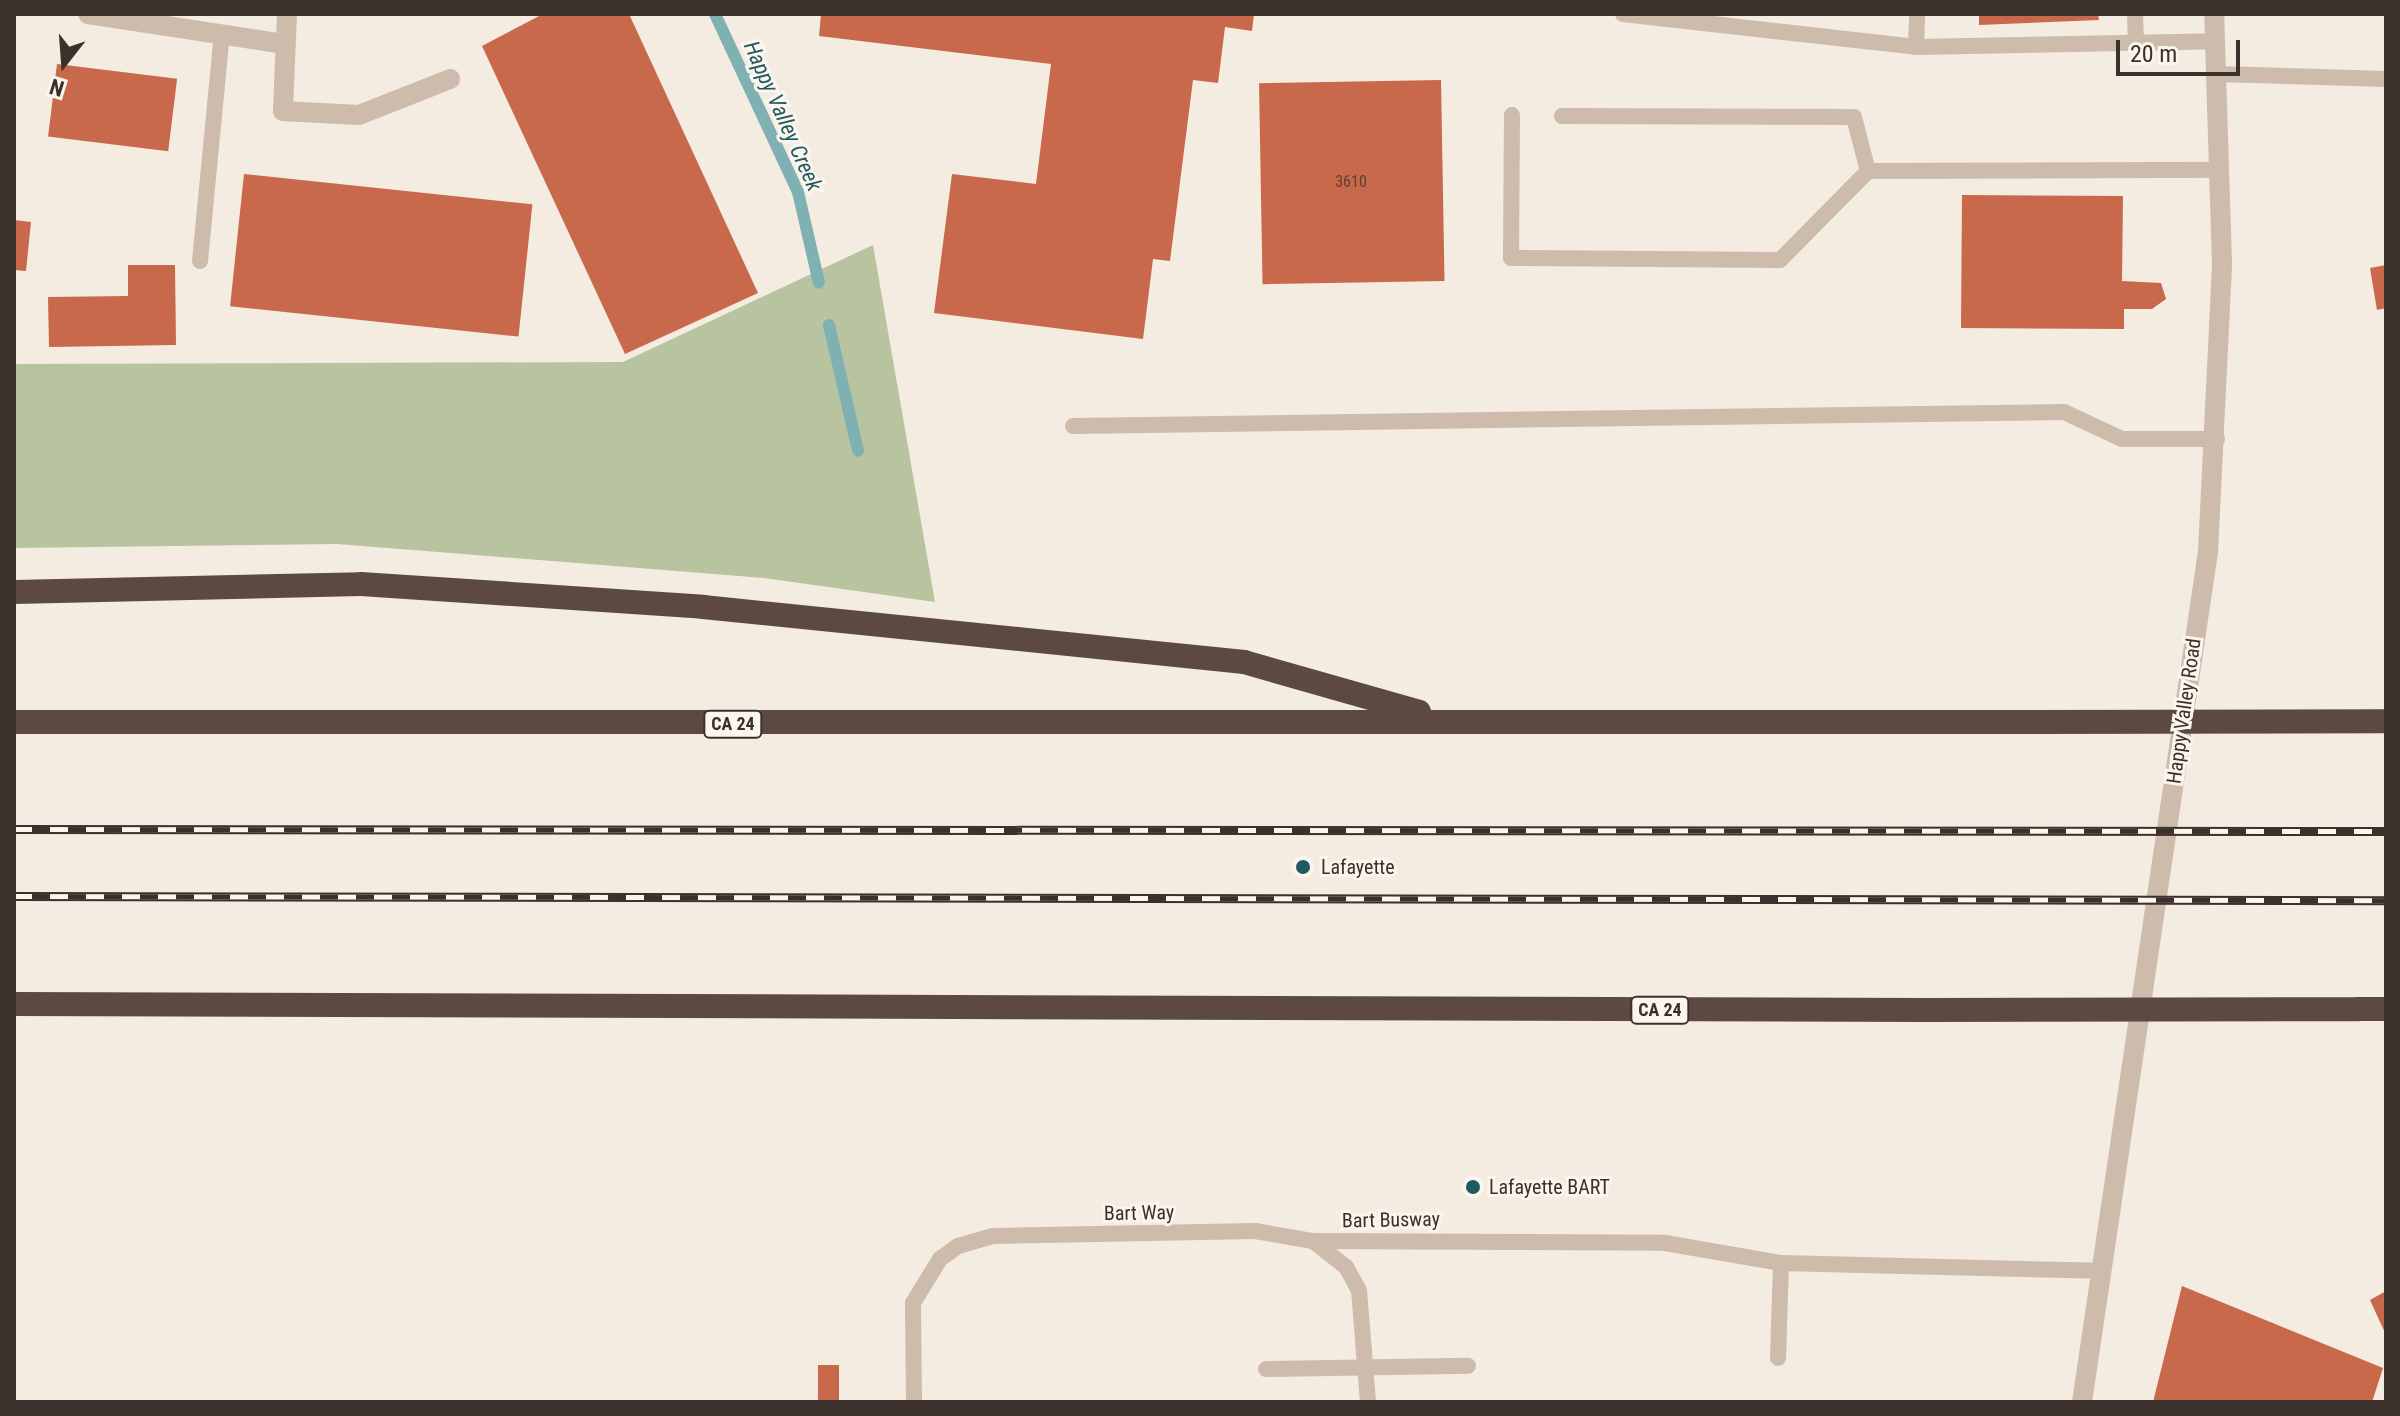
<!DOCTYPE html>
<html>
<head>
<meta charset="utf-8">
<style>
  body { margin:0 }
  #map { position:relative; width:2400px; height:1416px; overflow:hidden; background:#f4ebe1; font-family:"Roboto Condensed",sans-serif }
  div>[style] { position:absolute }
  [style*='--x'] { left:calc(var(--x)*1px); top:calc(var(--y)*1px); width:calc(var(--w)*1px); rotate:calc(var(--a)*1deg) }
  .green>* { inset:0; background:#b8c4a0 }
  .stream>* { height:12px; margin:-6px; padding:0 6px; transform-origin:6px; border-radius:6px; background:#7fb0b2 }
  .building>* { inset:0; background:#c8694b; transform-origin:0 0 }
  .service>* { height:16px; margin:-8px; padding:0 8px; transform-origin:8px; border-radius:8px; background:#cdbbac }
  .minor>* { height:20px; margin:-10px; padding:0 10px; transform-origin:10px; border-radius:10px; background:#cdbbac }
  .tertiary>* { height:20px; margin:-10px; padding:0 10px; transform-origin:10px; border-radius:10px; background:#cdbbac }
  .motorway>* { height:24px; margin:-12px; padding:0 12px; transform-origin:12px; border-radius:12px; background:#5c4a42 }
  .rail>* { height:9px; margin-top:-4.5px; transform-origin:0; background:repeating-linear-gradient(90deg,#fbf5ee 0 18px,#3b302b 0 36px); box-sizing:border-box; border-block:2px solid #3b302b }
  .motorway-bridge>* { height:24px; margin:-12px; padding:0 12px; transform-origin:12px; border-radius:12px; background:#5c4a42 }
  .dots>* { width:22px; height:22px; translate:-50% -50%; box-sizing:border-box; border:4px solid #fbf5ee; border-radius:50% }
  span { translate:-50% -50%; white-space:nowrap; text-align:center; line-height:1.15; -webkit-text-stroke:6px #fbf5ee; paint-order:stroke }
  .number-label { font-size:16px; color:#5e3e33 }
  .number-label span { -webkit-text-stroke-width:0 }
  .shield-label span { padding:2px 6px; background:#fbf5ee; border:2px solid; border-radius:6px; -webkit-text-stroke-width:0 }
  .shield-label { font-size:18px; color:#3b302b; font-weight:700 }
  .street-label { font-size:20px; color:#3b302b }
  .poi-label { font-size:20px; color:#3b302b }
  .left { translate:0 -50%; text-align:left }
  .water-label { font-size:22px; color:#1f5a5e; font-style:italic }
  .frame { position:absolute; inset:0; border:16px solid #3b302b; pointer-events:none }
  .north { position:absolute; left:24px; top:24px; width:80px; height:80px; -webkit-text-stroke:6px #fbf5ee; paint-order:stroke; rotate:197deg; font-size:22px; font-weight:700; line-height:32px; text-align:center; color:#3b302b }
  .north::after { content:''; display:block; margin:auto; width:28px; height:36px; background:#3b302b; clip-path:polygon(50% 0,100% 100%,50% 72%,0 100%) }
  .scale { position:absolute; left:2116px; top:40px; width:124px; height:36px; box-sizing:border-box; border:4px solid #3b302b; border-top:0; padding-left:10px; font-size:24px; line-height:28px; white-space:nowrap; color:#3b302b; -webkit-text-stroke:6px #fbf5ee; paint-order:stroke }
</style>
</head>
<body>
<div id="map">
  <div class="green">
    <i style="clip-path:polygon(873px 245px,935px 602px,764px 578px,337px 544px,14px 548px,14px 364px,623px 362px)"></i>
  </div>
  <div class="stream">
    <i style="--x:715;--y:14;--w:196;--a:65"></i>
    <i style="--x:798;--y:192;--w:93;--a:77"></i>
    <i style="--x:829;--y:325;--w:129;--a:77"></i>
  </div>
  <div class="building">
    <i style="clip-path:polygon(543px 14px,629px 14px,758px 293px,625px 354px,482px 46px)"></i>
    <i style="clip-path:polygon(821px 14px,1254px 14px,1252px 31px,1225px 27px,1218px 83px,1193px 80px,1170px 261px,1153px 259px,1143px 339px,934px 313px,952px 174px,1036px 184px,1051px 64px,819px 36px)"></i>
    <i style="clip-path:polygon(1979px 14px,2098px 14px,2099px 20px,1979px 25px)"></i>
    <i style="left:57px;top:64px;width:121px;height:73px;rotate:7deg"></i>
    <i style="left:1441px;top:80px;width:201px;height:182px;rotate:89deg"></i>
    <i style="left:244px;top:174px;width:290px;height:133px;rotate:6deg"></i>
    <i style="clip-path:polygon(1962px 195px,2123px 196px,2122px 281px,2161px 283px,2166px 299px,2152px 309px,2124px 309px,2124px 329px,1961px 328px)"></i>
    <i style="clip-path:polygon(14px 220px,31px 222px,26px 271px,14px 270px)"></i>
    <i style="clip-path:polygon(128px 265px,175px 265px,176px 345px,49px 347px,48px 297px,128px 296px)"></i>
    <i style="clip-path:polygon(2386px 265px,2386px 308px,2377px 310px,2370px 268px)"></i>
    <i style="clip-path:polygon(2182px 1286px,2383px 1368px,2372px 1402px,2153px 1402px)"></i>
    <i style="clip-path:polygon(2386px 1291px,2386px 1335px,2370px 1300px)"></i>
    <i style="left:818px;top:1365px;width:21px;height:37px"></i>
  </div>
  <div class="service">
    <i style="--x:1623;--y:14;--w:295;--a:6.4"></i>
    <i style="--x:1916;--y:47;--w:300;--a:-1.1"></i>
    <i style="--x:2135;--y:14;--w:29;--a:88"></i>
    <i style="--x:1916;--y:47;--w:33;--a:-88"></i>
    <i style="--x:2217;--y:74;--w:169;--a:1.7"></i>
    <i style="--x:1512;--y:115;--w:143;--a:90.4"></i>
    <i style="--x:1511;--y:258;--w:269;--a:0.4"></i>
    <i style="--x:1780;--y:260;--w:125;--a:-45.3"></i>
    <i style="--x:1562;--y:116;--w:292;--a:0.2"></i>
    <i style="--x:1854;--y:117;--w:56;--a:75.5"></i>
    <i style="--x:1868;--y:171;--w:352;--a:-0.2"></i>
    <i style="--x:200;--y:261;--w:229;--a:-84.5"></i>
    <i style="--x:1073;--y:426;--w:991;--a:-0.81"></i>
    <i style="--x:2064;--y:412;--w:64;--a:25"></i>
    <i style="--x:2122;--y:439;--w:95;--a:0"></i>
    <i style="--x:1313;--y:1241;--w:352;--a:0.3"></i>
    <i style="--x:1665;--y:1243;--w:118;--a:9.8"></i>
    <i style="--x:1781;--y:1263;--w:320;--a:1.4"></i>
    <i style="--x:1778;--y:1358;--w:95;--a:-88.2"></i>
    <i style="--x:1266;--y:1369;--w:202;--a:-0.9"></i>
    <i style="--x:914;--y:1402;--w:99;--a:-90.6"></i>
    <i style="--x:913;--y:1303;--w:52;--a:-58.5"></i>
    <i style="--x:940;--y:1259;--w:22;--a:-36"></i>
    <i style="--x:958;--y:1246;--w:37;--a:-16"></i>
    <i style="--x:994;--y:1236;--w:261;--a:-1.1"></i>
    <i style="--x:1255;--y:1231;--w:59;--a:9.8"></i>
    <i style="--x:1313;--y:1241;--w:42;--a:38.2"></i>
    <i style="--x:1346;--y:1267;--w:26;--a:61"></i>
    <i style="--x:1359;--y:1290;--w:112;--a:85.4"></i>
  </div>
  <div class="minor">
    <i style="--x:88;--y:14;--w:198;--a:8.7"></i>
    <i style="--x:287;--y:14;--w:97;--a:92.4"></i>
    <i style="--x:283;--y:111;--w:76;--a:3"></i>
    <i style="--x:359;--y:115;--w:98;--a:-21.6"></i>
  </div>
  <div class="tertiary">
    <i style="--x:2082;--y:1402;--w:859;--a:-81.57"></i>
    <i style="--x:2208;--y:552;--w:288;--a:-87.2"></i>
    <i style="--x:2222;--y:264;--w:250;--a:-91.8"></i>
  </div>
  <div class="motorway">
    <i style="--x:14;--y:592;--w:347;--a:-1.3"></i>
    <i style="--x:361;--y:584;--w:343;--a:3.8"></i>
    <i style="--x:703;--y:607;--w:544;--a:5.8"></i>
    <i style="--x:1244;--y:662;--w:182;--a:15.9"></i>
    <i style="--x:14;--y:722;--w:1956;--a:0"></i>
    <i style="--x:14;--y:1004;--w:1911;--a:0.18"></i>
    <i style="--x:2358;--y:1009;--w:28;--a:0"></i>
  </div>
  <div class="rail">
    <i style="--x:14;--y:829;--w:2372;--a:0.05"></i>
    <i style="--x:14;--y:896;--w:2372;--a:0.1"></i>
  </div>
  <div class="motorway-bridge">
    <i style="--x:1970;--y:722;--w:416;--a:-0.1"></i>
    <i style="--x:1925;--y:1010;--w:433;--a:-0.1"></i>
  </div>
  <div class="dots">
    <i style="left:1303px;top:867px;background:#1f5a5e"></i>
    <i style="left:1473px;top:1187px;background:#1f5a5e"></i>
  </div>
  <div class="number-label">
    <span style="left:1351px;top:182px">3610</span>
  </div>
  <div class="shield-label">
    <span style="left:733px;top:724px">CA 24</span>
    <span style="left:1660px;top:1010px">CA 24</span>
  </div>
  <div class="street-label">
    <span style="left:2184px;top:711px;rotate:-82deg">Happy Valley Road</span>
    <span style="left:1139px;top:1213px;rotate:-1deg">Bart Way</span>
    <span style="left:1391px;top:1220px;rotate:-1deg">Bart Busway</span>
  </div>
  <div class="poi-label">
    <span class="left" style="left:1321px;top:867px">Lafayette</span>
    <span class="left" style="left:1489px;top:1187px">Lafayette BART</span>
  </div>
  <div class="water-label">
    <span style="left:783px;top:116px;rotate:66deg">Happy Valley Creek</span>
  </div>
  <div class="frame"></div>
  <div class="north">N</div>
  <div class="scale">20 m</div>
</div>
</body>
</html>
